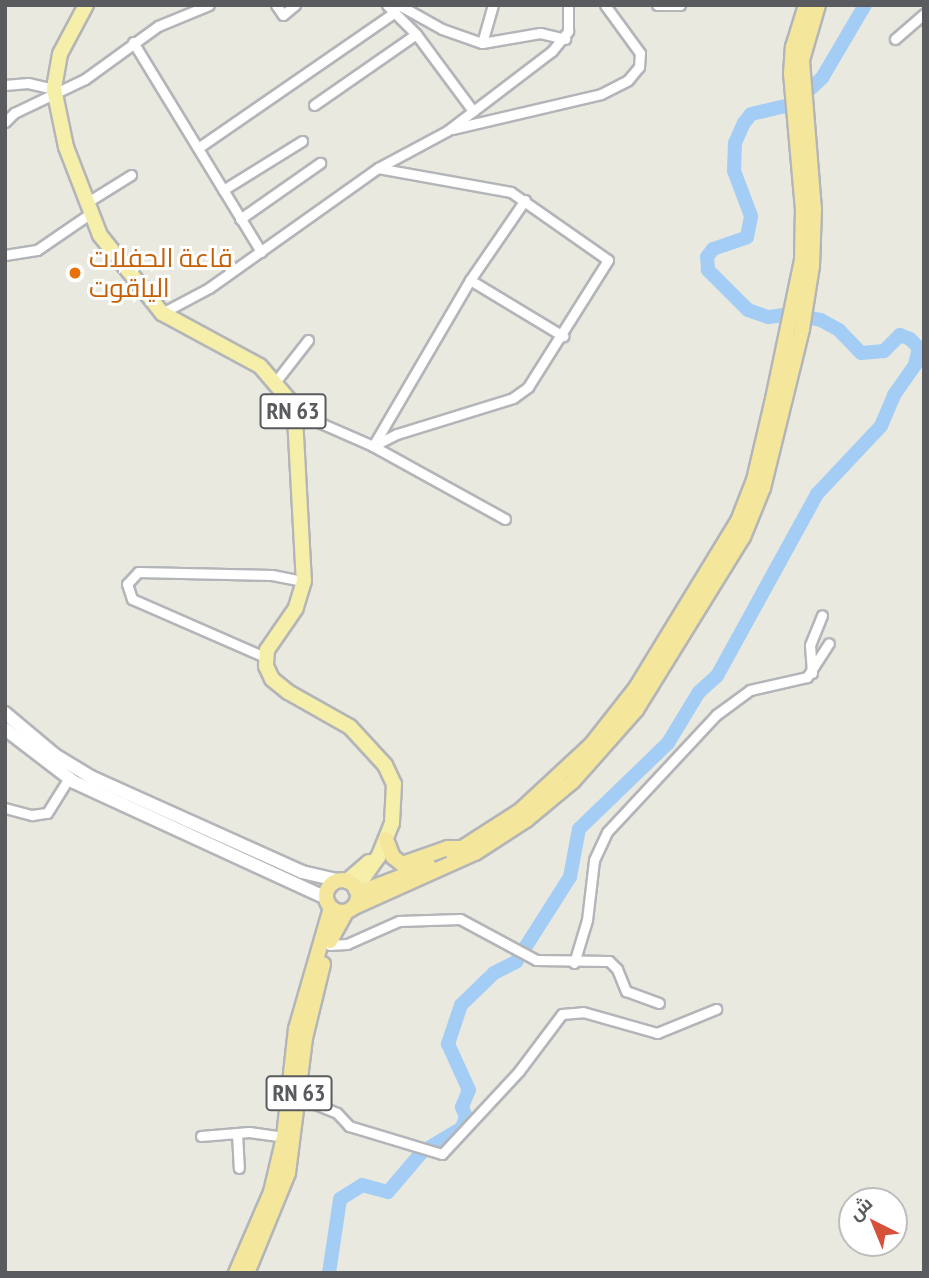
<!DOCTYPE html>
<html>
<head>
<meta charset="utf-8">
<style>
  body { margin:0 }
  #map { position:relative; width:929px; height:1278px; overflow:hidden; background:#eae9e0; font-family:"PT Sans Narrow",Cairo,sans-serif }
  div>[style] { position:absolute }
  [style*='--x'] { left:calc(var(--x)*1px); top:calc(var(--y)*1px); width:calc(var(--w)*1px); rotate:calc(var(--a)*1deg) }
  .river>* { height:14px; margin:-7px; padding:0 7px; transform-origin:7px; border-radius:7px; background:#a4cdf6 }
  .roads { filter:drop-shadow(2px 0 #b3b5b9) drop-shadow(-2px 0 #b3b5b9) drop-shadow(0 2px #b3b5b9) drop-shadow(0 -2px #b3b5b9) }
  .minor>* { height:9px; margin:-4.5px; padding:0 4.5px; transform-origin:4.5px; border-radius:4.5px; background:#fff }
  .secondary>* { height:12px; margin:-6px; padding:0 6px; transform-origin:6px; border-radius:6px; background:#fff }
  .primary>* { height:14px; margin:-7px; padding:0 7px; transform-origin:7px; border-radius:7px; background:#f6efa9 }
  .trunk>* { height:14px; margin:-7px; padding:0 7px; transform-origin:7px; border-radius:7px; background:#f4e79c }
  .trunk>.ring { margin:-7px; padding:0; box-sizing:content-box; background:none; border:14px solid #f4e79c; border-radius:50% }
  .dots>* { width:19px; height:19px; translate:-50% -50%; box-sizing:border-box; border:4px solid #fff; border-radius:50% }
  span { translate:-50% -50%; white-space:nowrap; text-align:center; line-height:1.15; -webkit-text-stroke:6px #fff; paint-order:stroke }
  .shield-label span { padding:2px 5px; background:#fff; border:2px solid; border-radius:5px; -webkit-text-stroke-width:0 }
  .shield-label { font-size:24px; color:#595b5f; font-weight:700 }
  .food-label { font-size:26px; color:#c56008 }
  .left { translate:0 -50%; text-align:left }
  .frame { position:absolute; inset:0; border:7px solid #595b5f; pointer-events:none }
  .north { position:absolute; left:838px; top:1187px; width:70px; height:70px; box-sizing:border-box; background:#fff; border:2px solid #bdbdbf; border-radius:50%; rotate:317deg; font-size:19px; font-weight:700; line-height:28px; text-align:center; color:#595b5f }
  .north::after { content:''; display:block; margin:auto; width:24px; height:32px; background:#d75039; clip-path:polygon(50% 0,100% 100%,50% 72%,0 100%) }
</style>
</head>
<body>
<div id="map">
  <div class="river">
    <i style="--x:329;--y:1273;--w:75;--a:-81.5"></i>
    <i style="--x:340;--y:1199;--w:26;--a:-32"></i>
    <i style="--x:362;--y:1185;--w:27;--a:15"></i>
    <i style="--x:388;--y:1192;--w:52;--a:-49.6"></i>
    <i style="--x:422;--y:1152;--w:47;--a:-31"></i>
    <i style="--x:462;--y:1128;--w:12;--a:-70"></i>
    <i style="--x:466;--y:1117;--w:11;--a:-112"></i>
    <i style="--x:462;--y:1107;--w:18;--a:-68"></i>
    <i style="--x:469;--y:1090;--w:51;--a:-114.5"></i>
    <i style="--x:448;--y:1044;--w:41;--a:-71.6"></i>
    <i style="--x:461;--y:1005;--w:46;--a:-44.1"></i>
    <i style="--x:494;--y:973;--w:25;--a:-27"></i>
    <i style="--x:516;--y:962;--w:101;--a:-57.6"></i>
    <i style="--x:570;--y:877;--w:49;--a:-79.4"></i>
    <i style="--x:579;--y:829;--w:124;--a:-44"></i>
    <i style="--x:668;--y:743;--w:60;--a:-58.7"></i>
    <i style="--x:699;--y:692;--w:24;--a:-42"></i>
    <i style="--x:717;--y:676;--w:208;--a:-61.2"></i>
    <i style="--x:817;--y:494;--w:93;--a:-46.7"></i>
    <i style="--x:881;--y:426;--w:34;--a:-67"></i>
    <i style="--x:894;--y:395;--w:37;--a:-55"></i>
    <i style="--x:915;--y:365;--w:17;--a:-77"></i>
    <i style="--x:919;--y:348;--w:13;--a:-135"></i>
    <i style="--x:910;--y:339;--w:11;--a:-158"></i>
    <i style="--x:900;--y:335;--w:23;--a:135"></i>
    <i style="--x:884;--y:351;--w:23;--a:175"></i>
    <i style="--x:861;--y:353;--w:32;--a:-134"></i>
    <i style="--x:839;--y:330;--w:21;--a:-151"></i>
    <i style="--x:821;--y:320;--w:32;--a:-169"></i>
    <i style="--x:790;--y:314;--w:22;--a:172"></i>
    <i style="--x:768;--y:317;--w:21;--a:-161"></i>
    <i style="--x:748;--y:310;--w:57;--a:-135"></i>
    <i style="--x:708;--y:270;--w:13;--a:-94"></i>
    <i style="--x:707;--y:257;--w:10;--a:-53"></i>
    <i style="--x:713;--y:249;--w:36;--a:-19"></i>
    <i style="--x:747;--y:237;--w:21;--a:-79"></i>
    <i style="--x:751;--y:216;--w:48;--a:-110.7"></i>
    <i style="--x:734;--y:171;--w:28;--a:-88"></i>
    <i style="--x:735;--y:143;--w:22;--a:-66"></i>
    <i style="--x:744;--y:123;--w:11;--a:-52"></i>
    <i style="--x:751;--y:114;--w:44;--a:-13.1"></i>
    <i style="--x:794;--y:104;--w:38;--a:-43"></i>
    <i style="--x:822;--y:78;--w:85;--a:-59.5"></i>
  </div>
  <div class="roads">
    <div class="minor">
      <i style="--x:276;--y:5;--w:12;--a:55"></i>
      <i style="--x:283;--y:15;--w:16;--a:-40"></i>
      <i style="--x:387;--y:5;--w:41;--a:45"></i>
      <i style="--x:399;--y:5;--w:49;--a:29.2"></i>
      <i style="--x:442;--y:29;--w:42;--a:19.3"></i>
      <i style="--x:482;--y:43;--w:59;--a:-9.8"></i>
      <i style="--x:540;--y:33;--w:26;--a:13"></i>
      <i style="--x:657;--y:5;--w:23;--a:0"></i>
      <i style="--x:895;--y:39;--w:38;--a:-41"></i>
      <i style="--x:133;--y:42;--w:246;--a:58.6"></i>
      <i style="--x:482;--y:43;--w:40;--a:-74"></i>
      <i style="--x:5;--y:85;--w:23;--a:-5"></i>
      <i style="--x:28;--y:83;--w:27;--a:13"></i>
      <i style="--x:314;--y:105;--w:124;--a:-34.8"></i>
      <i style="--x:416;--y:34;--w:96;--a:53.5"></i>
      <i style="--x:5;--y:122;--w:13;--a:-45"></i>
      <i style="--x:14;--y:113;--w:79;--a:-25.6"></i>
      <i style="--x:85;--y:79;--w:90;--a:-36"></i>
      <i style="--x:158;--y:26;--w:55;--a:-22.4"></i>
      <i style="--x:452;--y:129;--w:153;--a:-13.2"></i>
      <i style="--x:601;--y:94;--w:30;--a:-27"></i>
      <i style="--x:628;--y:80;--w:17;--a:-50"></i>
      <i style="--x:639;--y:67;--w:14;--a:-86"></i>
      <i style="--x:640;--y:53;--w:59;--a:-126.1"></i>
      <i style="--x:198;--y:148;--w:239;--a:-34.6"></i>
      <i style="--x:223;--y:190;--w:93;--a:-31.8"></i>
      <i style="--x:86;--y:203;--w:53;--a:-31.9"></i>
      <i style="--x:240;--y:219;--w:98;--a:-35"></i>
      <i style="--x:5;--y:255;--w:32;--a:-9"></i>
      <i style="--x:37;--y:250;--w:65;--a:-34.4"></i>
      <i style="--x:470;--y:280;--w:109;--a:31.1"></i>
      <i style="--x:162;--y:313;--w:53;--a:-28"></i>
      <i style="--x:209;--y:288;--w:207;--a:-35.4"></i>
      <i style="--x:378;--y:168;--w:78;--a:-28.2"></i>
      <i style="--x:447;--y:131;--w:132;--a:-37.3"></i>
      <i style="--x:552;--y:51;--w:26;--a:-51"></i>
      <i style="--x:568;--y:31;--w:26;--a:-90"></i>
      <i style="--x:276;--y:381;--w:52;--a:-52"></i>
      <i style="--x:293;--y:411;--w:87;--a:23.6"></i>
      <i style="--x:373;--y:446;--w:27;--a:-27"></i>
      <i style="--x:397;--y:434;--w:121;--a:-17.2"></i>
      <i style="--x:513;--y:398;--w:19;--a:-36"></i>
      <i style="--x:528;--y:387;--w:150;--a:-57.8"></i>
      <i style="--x:608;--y:260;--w:118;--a:-145"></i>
      <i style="--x:511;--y:192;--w:135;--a:-169.8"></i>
      <i style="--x:505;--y:519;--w:151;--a:-151.1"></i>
      <i style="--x:373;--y:446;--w:192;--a:-59.7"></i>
      <i style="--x:470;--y:280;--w:97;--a:-55.5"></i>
      <i style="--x:267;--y:658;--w:147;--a:-156.4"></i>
      <i style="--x:132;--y:599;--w:16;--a:-108"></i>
      <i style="--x:127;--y:584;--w:16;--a:-47"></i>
      <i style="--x:138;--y:572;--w:134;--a:1.3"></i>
      <i style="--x:272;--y:575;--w:33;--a:11"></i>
      <i style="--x:812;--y:673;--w:28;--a:-94"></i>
      <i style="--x:810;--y:645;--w:32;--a:-68"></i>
      <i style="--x:5;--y:808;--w:28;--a:15"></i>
      <i style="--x:32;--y:815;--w:15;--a:-8"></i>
      <i style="--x:47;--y:813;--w:40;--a:-58"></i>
      <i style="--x:329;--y:945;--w:18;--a:-3"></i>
      <i style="--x:347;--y:944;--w:57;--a:-23.9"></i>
      <i style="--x:399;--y:921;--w:61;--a:-1.9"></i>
      <i style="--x:460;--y:919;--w:86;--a:28.3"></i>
      <i style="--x:536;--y:960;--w:73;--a:0.8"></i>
      <i style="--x:609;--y:961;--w:11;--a:45"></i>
      <i style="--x:617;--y:969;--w:24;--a:68"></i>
      <i style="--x:626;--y:991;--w:35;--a:20"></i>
      <i style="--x:574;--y:963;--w:45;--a:-73.2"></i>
      <i style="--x:587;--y:920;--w:60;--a:-83.3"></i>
      <i style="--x:594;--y:860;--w:31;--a:-65"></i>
      <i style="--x:607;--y:832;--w:160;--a:-47"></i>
      <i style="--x:716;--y:715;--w:42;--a:-36.3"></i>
      <i style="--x:750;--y:690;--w:58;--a:-12.8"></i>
      <i style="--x:807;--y:677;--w:40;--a:-57.1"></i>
      <i style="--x:298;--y:1097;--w:42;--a:22.3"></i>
      <i style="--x:337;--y:1113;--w:18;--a:47"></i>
      <i style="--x:349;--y:1126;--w:97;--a:16.8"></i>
      <i style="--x:442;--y:1154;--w:113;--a:-47.1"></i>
      <i style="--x:519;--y:1071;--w:71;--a:-53"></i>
      <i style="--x:562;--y:1014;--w:21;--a:-5"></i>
      <i style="--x:583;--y:1012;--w:77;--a:15.8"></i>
      <i style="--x:657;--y:1033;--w:64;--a:-22.1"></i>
      <i style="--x:237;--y:1133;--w:35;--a:87"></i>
      <i style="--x:201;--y:1136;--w:48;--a:-4.8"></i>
      <i style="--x:249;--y:1132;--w:35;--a:8"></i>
    </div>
    <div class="secondary">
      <i style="--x:5;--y:713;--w:65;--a:40"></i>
      <i style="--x:55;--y:755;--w:42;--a:31.4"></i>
      <i style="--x:91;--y:777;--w:231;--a:24.2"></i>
      <i style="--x:302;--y:872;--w:37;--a:13"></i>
      <i style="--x:5;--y:729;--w:87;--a:37.5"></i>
      <i style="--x:74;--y:782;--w:277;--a:24.7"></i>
    </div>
    <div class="primary">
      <i style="--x:86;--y:5;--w:55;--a:118"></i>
      <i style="--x:60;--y:54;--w:36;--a:100"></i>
      <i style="--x:54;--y:89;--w:59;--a:78.3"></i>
      <i style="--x:66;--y:147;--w:94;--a:68.9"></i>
      <i style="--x:100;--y:235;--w:100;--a:51.5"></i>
      <i style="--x:162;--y:313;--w:111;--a:28.4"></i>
      <i style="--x:260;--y:366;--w:45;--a:49.5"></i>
      <i style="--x:289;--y:400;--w:18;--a:71"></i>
      <i style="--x:295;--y:417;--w:164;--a:86.9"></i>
      <i style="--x:304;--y:581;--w:28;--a:107"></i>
      <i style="--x:296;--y:608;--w:51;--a:124.6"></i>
      <i style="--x:267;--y:650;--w:16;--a:94"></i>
      <i style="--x:266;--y:666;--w:14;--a:65"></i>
      <i style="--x:272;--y:679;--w:21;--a:39"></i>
      <i style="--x:288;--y:692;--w:71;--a:29.4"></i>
      <i style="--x:350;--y:727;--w:52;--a:47.4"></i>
      <i style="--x:385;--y:765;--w:21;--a:65"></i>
      <i style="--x:394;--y:784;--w:39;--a:93"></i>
      <i style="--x:392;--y:823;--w:37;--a:112"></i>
      <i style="--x:378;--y:857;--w:39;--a:125"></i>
      <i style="--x:347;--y:881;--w:29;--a:-41"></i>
    </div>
    <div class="trunk">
      <i style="--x:386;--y:839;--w:19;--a:69"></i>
      <i style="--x:393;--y:857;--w:11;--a:38"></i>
      <i style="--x:402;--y:864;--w:49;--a:-19.2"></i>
      <i style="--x:448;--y:848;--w:15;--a:0"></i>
      <i style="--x:453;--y:854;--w:81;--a:-32.9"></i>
      <i style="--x:521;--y:810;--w:96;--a:-42.9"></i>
      <i style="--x:591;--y:745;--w:73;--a:-51.7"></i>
      <i style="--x:636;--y:688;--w:196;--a:-58.6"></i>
      <i style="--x:738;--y:521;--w:44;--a:-68.7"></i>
      <i style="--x:754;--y:480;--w:83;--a:-76.8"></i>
      <i style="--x:773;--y:399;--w:142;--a:-78.2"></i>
      <i style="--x:802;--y:260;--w:50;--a:-88.9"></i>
      <i style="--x:803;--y:210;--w:137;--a:-95"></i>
      <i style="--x:791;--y:74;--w:27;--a:-86"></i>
      <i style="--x:793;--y:47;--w:44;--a:-72.8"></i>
      <i class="ring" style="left:326px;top:880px;width:18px;height:18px"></i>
      <i style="--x:358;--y:893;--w:76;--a:-20.8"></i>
      <i style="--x:354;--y:907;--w:133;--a:-24.1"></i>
      <i style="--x:475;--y:853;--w:61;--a:-32.9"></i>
      <i style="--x:526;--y:820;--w:61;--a:-39.7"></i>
      <i style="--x:573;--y:781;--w:95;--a:-48.4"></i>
      <i style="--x:636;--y:710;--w:203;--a:-58.3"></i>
      <i style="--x:743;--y:537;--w:53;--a:-67.8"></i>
      <i style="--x:763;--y:488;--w:164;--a:-76.2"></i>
      <i style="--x:802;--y:329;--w:64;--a:-81"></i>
      <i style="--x:812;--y:266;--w:56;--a:-88"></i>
      <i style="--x:814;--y:210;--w:150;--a:-94.6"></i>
      <i style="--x:802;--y:60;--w:57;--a:-73.8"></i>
      <i style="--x:330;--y:941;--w:33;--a:-61"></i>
      <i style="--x:236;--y:1273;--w:88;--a:-66.6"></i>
      <i style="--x:271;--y:1192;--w:57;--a:-76.7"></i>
      <i style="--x:284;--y:1137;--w:109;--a:-83.7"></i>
      <i style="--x:296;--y:1029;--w:126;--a:-73.9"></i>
      <i style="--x:247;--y:1273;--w:108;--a:-67.7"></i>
      <i style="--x:288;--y:1173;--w:136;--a:-82.8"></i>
      <i style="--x:305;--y:1038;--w:76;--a:-76.3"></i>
    </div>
  </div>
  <div class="dots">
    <i style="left:75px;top:273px;background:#e8710a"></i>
  </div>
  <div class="shield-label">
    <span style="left:293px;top:411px">RN 63</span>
    <span style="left:299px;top:1093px">RN 63</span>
  </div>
  <div class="food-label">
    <span class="left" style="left:89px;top:273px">قاعة الحفلات<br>الياقوت</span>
  </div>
  <div class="frame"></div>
  <div class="north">ش</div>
</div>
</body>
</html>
